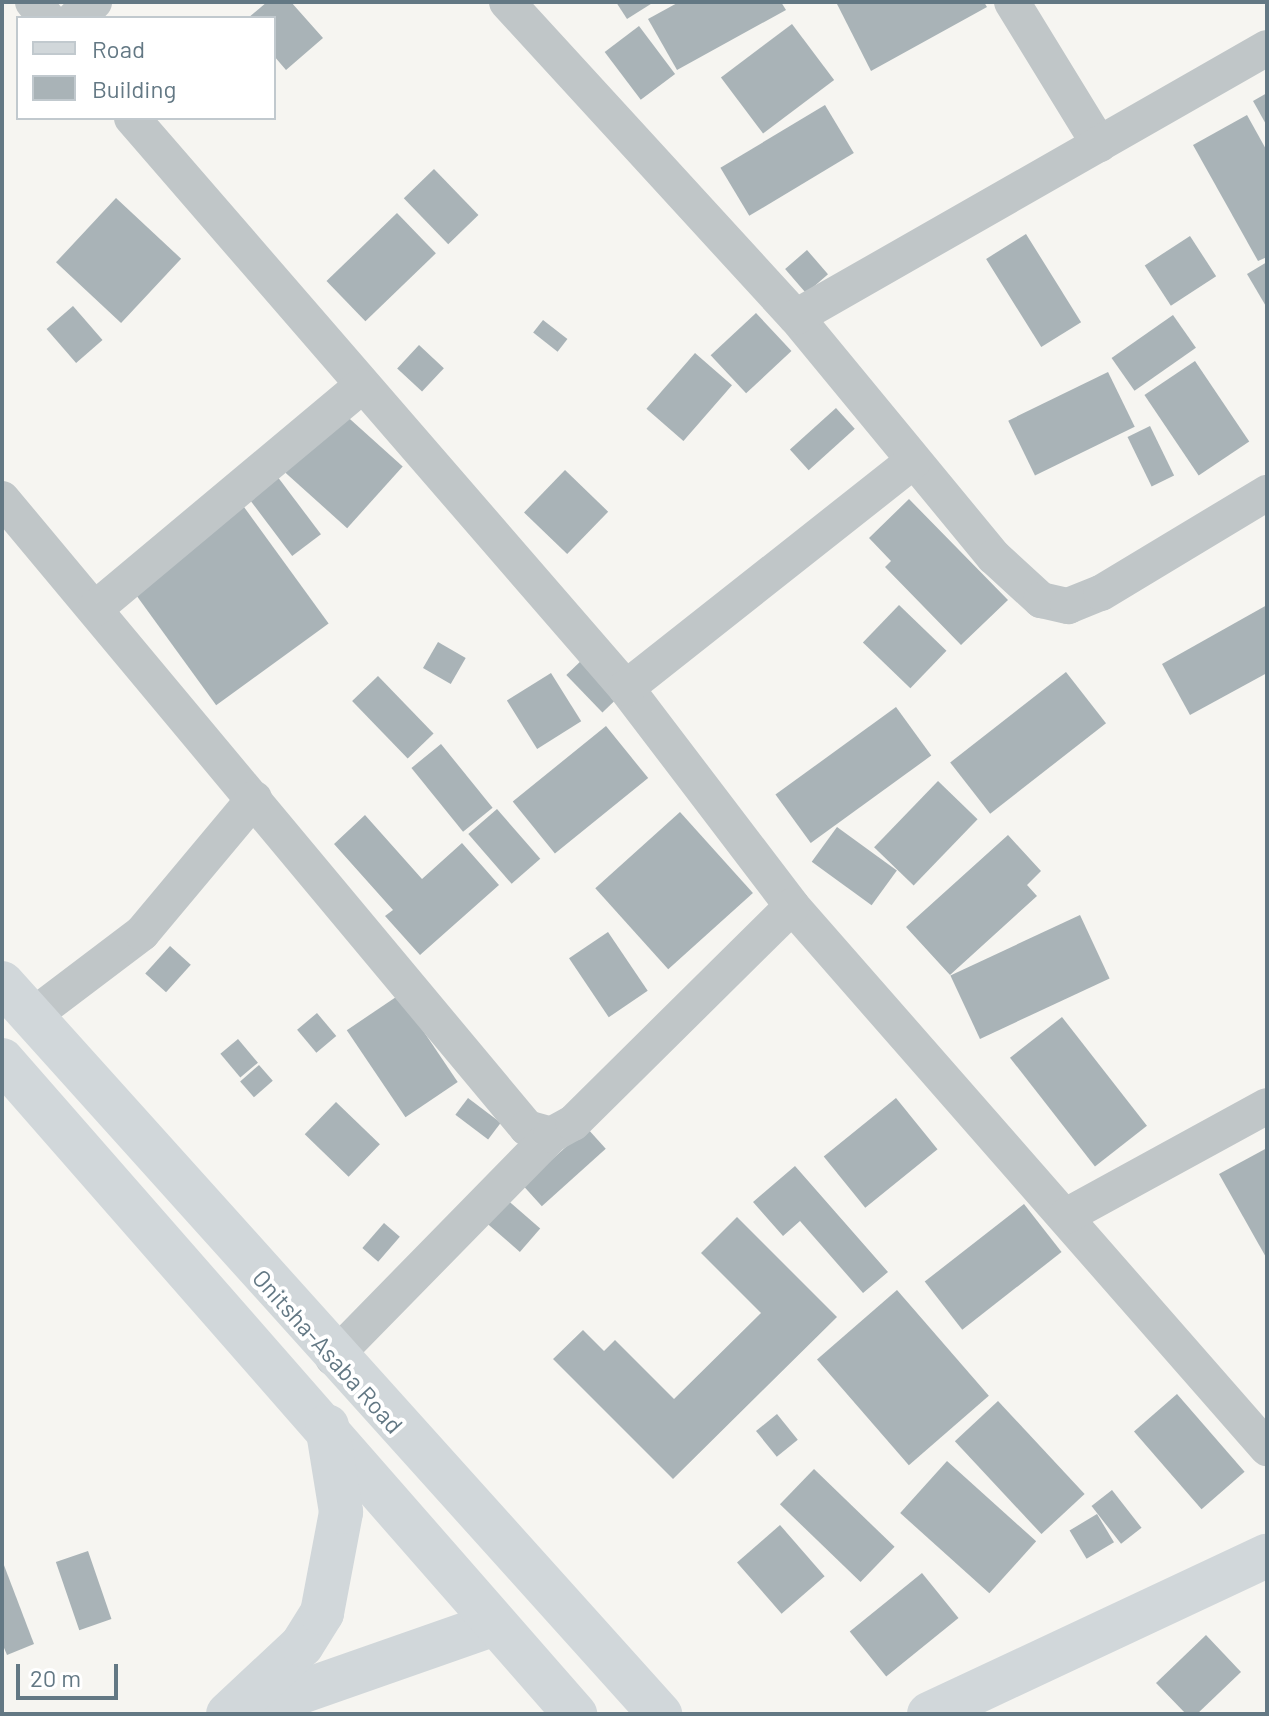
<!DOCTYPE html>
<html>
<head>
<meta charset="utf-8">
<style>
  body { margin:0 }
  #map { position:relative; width:1269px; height:1716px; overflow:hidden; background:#f6f5f1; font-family:Barlow,sans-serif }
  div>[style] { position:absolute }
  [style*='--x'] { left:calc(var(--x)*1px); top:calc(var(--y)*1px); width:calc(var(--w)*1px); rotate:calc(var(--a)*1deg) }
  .building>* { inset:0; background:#a9b3b7; transform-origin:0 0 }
  .street>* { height:36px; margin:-18px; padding:0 18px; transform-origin:18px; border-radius:18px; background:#c0c6c8 }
  .secondary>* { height:44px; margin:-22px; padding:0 22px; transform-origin:22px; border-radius:22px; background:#d1d7da }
  .highway>* { height:44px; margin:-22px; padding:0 22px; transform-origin:22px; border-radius:22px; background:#d1d7da }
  span { translate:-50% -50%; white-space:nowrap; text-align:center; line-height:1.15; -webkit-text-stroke:8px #fff; paint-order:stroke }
  .street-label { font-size:24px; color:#637884 }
  .frame { position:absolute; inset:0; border:4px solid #637884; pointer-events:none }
  .legend { position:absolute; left:16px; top:16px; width:260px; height:104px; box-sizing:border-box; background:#fff; border:2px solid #c1c9ce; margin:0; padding:10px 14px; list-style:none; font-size:24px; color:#637884 }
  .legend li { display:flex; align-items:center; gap:16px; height:40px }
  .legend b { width:40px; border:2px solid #c1c9ce }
  .scale { position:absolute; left:16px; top:1664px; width:102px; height:36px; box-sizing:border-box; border:4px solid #637884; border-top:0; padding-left:10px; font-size:24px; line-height:28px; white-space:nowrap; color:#637884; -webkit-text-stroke:6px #fff; paint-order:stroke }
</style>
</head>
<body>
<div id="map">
  <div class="building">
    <i style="clip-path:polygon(267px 2px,291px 2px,323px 38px,286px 70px,274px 56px,274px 18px,248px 18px)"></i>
    <i style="clip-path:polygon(616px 2px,654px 2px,627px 19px)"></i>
    <i style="clip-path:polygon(679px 2px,781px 2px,786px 10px,677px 70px,648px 19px)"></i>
    <i style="clip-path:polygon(836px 2px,984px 2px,987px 7px,871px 71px)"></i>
    <i style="left:792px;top:24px;width:70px;height:89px;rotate:53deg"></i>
    <i style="left:639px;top:26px;width:60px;height:43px;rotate:53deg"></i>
    <i style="clip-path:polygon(1267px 93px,1267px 126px,1253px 101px)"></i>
    <i style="left:825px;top:105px;width:56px;height:122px;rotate:59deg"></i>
    <i style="clip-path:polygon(1247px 115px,1267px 151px,1267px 257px,1258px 261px,1193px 145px)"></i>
    <i style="left:434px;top:169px;width:64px;height:42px;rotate:46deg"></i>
    <i style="left:116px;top:198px;width:89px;height:88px;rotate:43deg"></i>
    <i style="left:397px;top:213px;width:56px;height:98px;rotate:46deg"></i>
    <i style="left:1026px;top:234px;width:104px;height:47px;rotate:58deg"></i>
    <i style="left:1190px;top:236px;width:48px;height:54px;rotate:57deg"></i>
    <i style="left:807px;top:250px;width:32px;height:29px;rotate:49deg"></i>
    <i style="clip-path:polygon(1267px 262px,1267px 308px,1247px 274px)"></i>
    <i style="left:73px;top:306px;width:45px;height:35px;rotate:49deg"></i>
    <i style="left:756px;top:313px;width:52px;height:62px;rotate:47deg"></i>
    <i style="left:1173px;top:315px;width:40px;height:75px;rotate:55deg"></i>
    <i style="left:543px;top:320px;width:31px;height:16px;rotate:38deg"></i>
    <i style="left:419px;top:345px;width:34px;height:32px;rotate:43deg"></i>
    <i style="left:695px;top:353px;width:49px;height:74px;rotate:41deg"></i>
    <i style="left:1195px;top:361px;width:97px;height:61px;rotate:56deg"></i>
    <i style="left:1108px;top:372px;width:61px;height:111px;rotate:64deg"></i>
    <i style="left:836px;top:408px;width:28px;height:62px;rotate:48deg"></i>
    <i style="left:341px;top:411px;width:83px;height:83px;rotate:42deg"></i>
    <i style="left:1150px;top:426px;width:55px;height:25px;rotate:64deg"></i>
    <i style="left:565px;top:470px;width:60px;height:59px;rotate:44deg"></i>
    <i style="left:274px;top:472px;width:78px;height:36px;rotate:53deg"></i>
    <i style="clip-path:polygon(909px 499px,1008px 600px,961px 645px,885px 567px,891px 561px,869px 538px)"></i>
    <i style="left:244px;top:507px;width:144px;height:139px;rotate:54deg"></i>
    <i style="left:899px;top:605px;width:66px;height:52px;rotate:44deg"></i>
    <i style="clip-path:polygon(1267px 605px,1267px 673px,1190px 715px,1162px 664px)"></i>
    <i style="left:438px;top:642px;width:32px;height:30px;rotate:30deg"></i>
    <i style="left:585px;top:657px;width:52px;height:26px;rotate:46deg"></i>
    <i style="left:1066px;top:672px;width:65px;height:147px;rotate:52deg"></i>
    <i style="left:551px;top:673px;width:57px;height:52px;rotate:58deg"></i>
    <i style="left:378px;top:676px;width:80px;height:36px;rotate:46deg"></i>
    <i style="left:896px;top:707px;width:60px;height:149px;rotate:54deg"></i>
    <i style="left:606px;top:726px;width:67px;height:120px;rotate:51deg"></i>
    <i style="left:441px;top:744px;width:82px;height:38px;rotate:51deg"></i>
    <i style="left:938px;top:781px;width:55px;height:92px;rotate:44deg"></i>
    <i style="left:497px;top:809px;width:66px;height:38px;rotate:49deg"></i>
    <i style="left:680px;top:812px;width:109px;height:114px;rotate:48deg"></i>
    <i style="clip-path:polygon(365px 815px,422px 879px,462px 843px,499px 885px,420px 955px,385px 916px,393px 910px,334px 844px)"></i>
    <i style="left:837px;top:827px;width:74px;height:43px;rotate:36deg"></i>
    <i style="clip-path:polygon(1008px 835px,1041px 871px,1027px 885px,1037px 896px,950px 975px,906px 927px)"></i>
    <i style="left:1080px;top:915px;width:70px;height:143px;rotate:65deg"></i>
    <i style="left:608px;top:932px;width:71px;height:47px;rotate:56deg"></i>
    <i style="left:170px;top:946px;width:28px;height:37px;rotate:42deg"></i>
    <i style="left:399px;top:995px;width:105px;height:63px;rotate:56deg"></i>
    <i style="left:317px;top:1013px;width:30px;height:26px;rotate:50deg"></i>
    <i style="left:1062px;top:1017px;width:138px;height:66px;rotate:52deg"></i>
    <i style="left:238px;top:1039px;width:31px;height:23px;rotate:50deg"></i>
    <i style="left:259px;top:1065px;width:21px;height:25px;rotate:49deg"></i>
    <i style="left:468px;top:1098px;width:41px;height:21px;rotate:37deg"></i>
    <i style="left:896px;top:1098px;width:66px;height:93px;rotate:51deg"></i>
    <i style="left:336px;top:1102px;width:61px;height:45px;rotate:44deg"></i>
    <i style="left:587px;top:1128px;width:28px;height:86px;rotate:48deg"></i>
    <i style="clip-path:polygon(1267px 1148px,1267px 1259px,1219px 1174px)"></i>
    <i style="clip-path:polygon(795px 1166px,888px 1272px,863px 1293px,800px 1221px,783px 1236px,753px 1202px)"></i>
    <i style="left:504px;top:1197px;width:48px;height:31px;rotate:41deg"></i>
    <i style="left:1024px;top:1204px;width:61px;height:126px;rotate:52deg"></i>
    <i style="clip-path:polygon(737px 1217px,837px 1317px,673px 1479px,553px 1359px,583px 1330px,604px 1351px,615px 1340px,674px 1399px,761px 1313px,701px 1253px)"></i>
    <i style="left:384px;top:1223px;width:21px;height:33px;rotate:41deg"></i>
    <i style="left:897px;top:1290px;width:140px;height:106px;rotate:49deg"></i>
    <i style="left:1177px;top:1394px;width:103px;height:57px;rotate:49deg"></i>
    <i style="left:998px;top:1401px;width:127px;height:59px;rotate:47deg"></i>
    <i style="left:777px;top:1414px;width:33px;height:27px;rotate:51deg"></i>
    <i style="left:947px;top:1461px;width:120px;height:70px;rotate:42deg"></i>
    <i style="left:814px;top:1469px;width:112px;height:49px;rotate:44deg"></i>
    <i style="left:1112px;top:1490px;width:48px;height:26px;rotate:52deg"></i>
    <i style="left:1097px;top:1514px;width:33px;height:32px;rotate:59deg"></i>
    <i style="left:780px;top:1525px;width:68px;height:57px;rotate:49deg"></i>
    <i style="left:88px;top:1551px;width:72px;height:34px;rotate:71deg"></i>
    <i style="clip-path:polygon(2px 1560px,34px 1644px,7px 1655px,2px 1643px)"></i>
    <i style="left:922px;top:1573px;width:58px;height:93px;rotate:51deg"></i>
    <i style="clip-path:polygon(1206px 1635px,1241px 1672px,1197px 1714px,1186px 1714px,1156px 1683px)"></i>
  </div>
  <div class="street">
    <i style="--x:33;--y:2;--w:21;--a:49"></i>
    <i style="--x:507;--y:2;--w:427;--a:47.5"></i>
    <i style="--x:796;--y:317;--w:311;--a:50.5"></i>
    <i style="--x:994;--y:557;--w:64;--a:42.5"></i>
    <i style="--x:1041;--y:600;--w:28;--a:13"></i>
    <i style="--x:1068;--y:606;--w:35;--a:-22"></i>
    <i style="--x:1101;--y:593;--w:194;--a:-31.1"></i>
    <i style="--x:1012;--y:2;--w:167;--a:58.5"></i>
    <i style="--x:75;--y:18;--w:25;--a:-40"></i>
    <i style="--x:132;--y:118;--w:754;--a:49.09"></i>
    <i style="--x:626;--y:688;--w:274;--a:52.7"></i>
    <i style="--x:792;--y:906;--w:721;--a:48.77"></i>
    <i style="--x:796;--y:317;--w:542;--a:-29.73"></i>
    <i style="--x:2;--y:499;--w:819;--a:50.15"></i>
    <i style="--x:527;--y:1128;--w:25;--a:16"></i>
    <i style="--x:96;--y:608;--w:344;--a:-39.9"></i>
    <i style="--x:626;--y:688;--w:366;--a:-38.3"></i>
    <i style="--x:31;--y:1017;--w:139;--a:-37.1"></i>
    <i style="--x:142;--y:933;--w:175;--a:-50.1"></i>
    <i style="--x:1066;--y:1216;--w:229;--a:-28.7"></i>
    <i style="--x:333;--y:1358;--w:312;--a:-45.6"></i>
    <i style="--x:551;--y:1135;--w:25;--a:-29"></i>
    <i style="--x:573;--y:1123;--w:308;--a:-44.7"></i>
  </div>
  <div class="secondary">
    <i style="--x:238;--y:1714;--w:272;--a:-19.3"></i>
    <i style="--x:929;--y:1714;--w:373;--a:-25.1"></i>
  </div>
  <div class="highway">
    <i style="--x:2;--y:983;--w:984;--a:48.01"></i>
    <i style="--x:2;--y:1060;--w:870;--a:48.78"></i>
    <i style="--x:228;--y:1714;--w:101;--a:-43"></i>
    <i style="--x:302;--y:1645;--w:38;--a:-58"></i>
    <i style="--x:322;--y:1613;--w:103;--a:-79.3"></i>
    <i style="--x:341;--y:1512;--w:87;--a:-99.2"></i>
  </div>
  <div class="street-label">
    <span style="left:328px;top:1351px;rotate:48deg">Onitsha-Asaba Road</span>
  </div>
  <div class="frame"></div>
  <ul class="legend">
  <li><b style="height:10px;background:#d1d7da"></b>Road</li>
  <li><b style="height:22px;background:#a9b3b7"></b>Building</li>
  </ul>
  <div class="scale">20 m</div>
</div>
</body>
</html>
